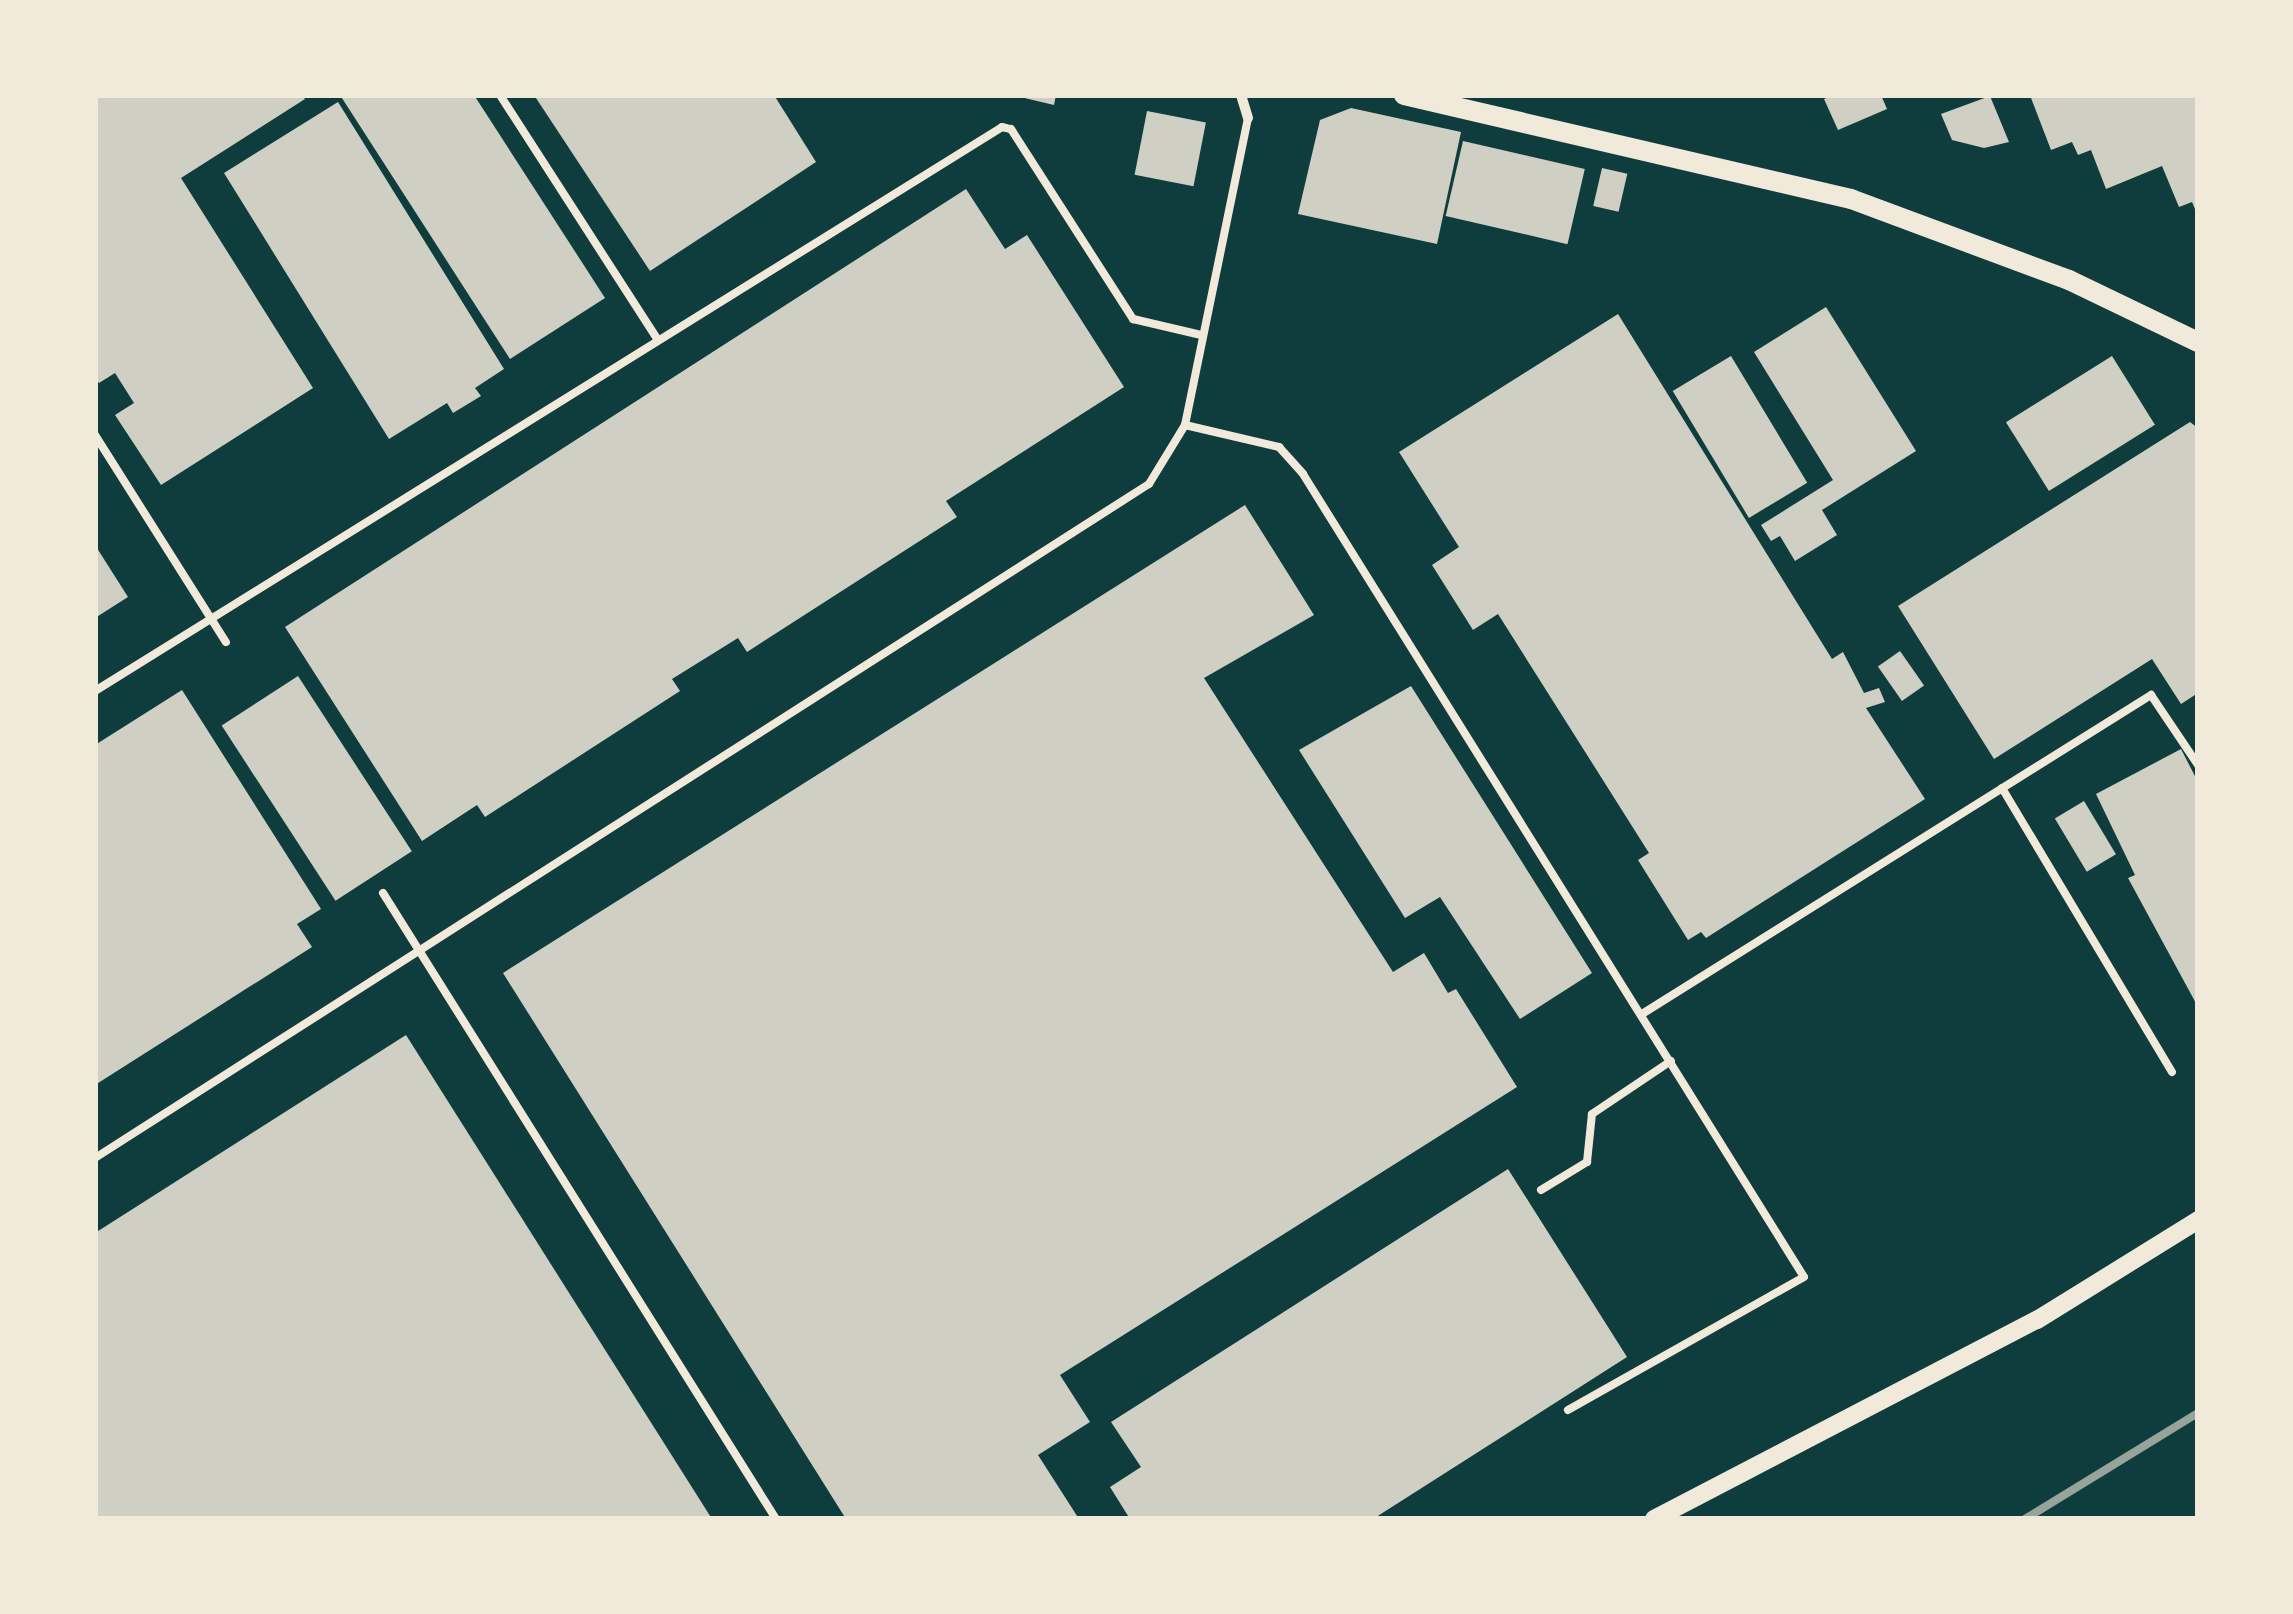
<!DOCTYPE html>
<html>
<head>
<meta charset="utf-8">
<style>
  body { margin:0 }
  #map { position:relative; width:2293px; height:1614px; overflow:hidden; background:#0f3d3e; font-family:Commissioner,sans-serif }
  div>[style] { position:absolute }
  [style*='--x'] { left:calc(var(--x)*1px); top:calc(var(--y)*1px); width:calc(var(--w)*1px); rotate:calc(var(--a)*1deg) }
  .building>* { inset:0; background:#cfcfc3; transform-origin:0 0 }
  .service>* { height:8px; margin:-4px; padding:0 4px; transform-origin:4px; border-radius:4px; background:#f1e9da }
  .minor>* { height:10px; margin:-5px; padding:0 5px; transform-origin:5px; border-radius:5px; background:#f1e9da }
  .tertiary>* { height:18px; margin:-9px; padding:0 9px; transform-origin:9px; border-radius:9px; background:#f1e9da }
  .secondary>* { height:20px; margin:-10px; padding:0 10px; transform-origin:10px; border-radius:10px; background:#f1e9da }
  .rail>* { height:8px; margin:-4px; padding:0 4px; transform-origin:4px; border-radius:4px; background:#97a49c }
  span { translate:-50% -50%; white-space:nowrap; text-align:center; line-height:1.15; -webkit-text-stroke:10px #f1e9da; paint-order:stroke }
  .frame { position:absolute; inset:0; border:98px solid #f1e9da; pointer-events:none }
</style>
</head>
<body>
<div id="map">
  <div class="building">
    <i style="clip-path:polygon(95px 95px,302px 95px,305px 99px,181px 178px,313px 388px,161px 485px,115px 415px,134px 403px,115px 373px,99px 383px,95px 378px)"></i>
    <i style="clip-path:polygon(340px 95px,474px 95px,605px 298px,510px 359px)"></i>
    <i style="clip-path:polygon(534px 95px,774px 95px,816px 162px,650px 271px)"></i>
    <i style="clip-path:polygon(1012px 95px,1056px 95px,1054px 105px)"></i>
    <i style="clip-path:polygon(1834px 95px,1881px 95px,1887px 109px,1838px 130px,1824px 99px)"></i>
    <i style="clip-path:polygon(2038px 95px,2198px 95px,2198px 216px,2192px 202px,2179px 207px,2162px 166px,2106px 189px,2091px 150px,2078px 155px,2072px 142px,2051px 150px,2031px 98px)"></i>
    <i style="clip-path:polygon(1990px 96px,2009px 142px,1984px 148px,1952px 140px,1941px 114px)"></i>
    <i style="clip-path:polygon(338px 102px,504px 369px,475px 388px,481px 396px,453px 413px,447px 403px,389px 439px,224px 173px)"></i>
    <i style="clip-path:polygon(1351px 108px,1461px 132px,1437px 244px,1298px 214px,1320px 120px)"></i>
    <i style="left:1147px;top:111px;width:60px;height:65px;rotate:11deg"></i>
    <i style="left:1463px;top:141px;width:125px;height:77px;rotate:13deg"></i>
    <i style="left:1602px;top:168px;width:26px;height:39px;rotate:13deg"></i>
    <i style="clip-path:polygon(966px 189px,1005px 249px,1027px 235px,1124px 387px,946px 501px,957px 517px,747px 652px,738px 638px,672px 679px,680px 691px,485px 817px,477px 805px,422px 841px,285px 627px)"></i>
    <i style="clip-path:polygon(1826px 307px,1916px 451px,1822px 510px,1837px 535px,1795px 561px,1780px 536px,1771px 541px,1761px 525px,1833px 480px,1754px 352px)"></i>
    <i style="clip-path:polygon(1618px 314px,1832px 659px,1843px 652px,1864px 693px,1879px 688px,1885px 702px,1866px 708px,1925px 799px,1706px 938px,1701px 932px,1688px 940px,1638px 860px,1649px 853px,1498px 614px,1473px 630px,1432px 565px,1459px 547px,1399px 452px)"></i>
    <i style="left:1731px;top:356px;width:148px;height:68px;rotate:59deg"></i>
    <i style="left:2112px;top:356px;width:81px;height:125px;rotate:58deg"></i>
    <i style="clip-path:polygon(2190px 422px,2198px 428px,2198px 693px,2181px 704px,2152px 659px,1994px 759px,1898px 606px)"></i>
    <i style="clip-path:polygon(1245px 505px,1314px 615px,1204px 678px,1393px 972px,1424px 953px,1448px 993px,1456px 989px,1517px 1087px,1060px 1375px,1090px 1422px,1038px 1455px,1079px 1519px,846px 1519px,503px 973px)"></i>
    <i style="clip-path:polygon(95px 545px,128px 597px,95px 618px)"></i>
    <i style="left:1900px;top:651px;width:42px;height:27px;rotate:55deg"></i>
    <i style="left:298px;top:676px;width:209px;height:91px;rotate:57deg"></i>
    <i style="clip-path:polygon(1411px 686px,1592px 973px,1520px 1019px,1440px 897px,1405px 918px,1299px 750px)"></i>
    <i style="clip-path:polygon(182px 690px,321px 909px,297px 924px,312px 947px,95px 1085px,95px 745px)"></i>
    <i style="clip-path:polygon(2181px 749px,2198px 782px,2198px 1007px,2128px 878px,2135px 875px,2096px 794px)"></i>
    <i style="left:2084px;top:801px;width:62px;height:34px;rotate:59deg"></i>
    <i style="clip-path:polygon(406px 1035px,712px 1519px,95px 1519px,95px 1233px)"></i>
    <i style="clip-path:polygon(1508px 1169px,1627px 1357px,1373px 1519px,1130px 1519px,1110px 1487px,1141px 1467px,1111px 1422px)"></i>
  </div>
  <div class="service">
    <i style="--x:500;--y:95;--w:290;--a:57.2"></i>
    <i style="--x:1185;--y:425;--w:97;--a:13.2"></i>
    <i style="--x:1279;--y:447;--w:36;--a:48"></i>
    <i style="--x:1303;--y:474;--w:946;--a:58.04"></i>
    <i style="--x:1804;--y:1277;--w:271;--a:150.6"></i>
    <i style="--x:95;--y:435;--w:245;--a:57.7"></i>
    <i style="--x:95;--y:691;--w:1068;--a:-31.87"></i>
    <i style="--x:1002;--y:127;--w:9;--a:13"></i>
    <i style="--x:1011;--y:129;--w:226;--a:57.3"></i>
    <i style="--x:1133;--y:319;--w:70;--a:13.2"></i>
    <i style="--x:2002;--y:788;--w:331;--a:59.1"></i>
    <i style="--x:383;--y:893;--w:739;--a:57.88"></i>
    <i style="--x:1642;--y:1014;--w:601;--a:-32.08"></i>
    <i style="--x:2151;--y:695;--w:84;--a:56.1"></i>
    <i style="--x:95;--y:1158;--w:1251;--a:-32.6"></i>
    <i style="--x:1149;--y:484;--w:69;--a:-58.6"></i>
    <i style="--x:1185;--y:425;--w:313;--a:-78.4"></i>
    <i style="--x:1541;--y:1190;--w:54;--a:-31.3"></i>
    <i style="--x:1587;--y:1162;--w:48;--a:-84.1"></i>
    <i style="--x:1592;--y:1114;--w:95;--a:-33.9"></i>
  </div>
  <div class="minor">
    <i style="--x:1241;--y:95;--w:24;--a:73"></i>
  </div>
  <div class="tertiary">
    <i style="--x:1654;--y:1519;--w:432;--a:-27.5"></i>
    <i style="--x:2037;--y:1320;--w:190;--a:-31.8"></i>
  </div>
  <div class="secondary">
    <i style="--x:1404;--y:95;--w:459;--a:13.1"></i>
    <i style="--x:1851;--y:199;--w:233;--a:20.4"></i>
    <i style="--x:2069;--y:280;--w:143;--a:25.7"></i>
  </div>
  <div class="rail">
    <i style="--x:2025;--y:1519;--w:203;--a:-31.5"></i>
  </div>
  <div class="frame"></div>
</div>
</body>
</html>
